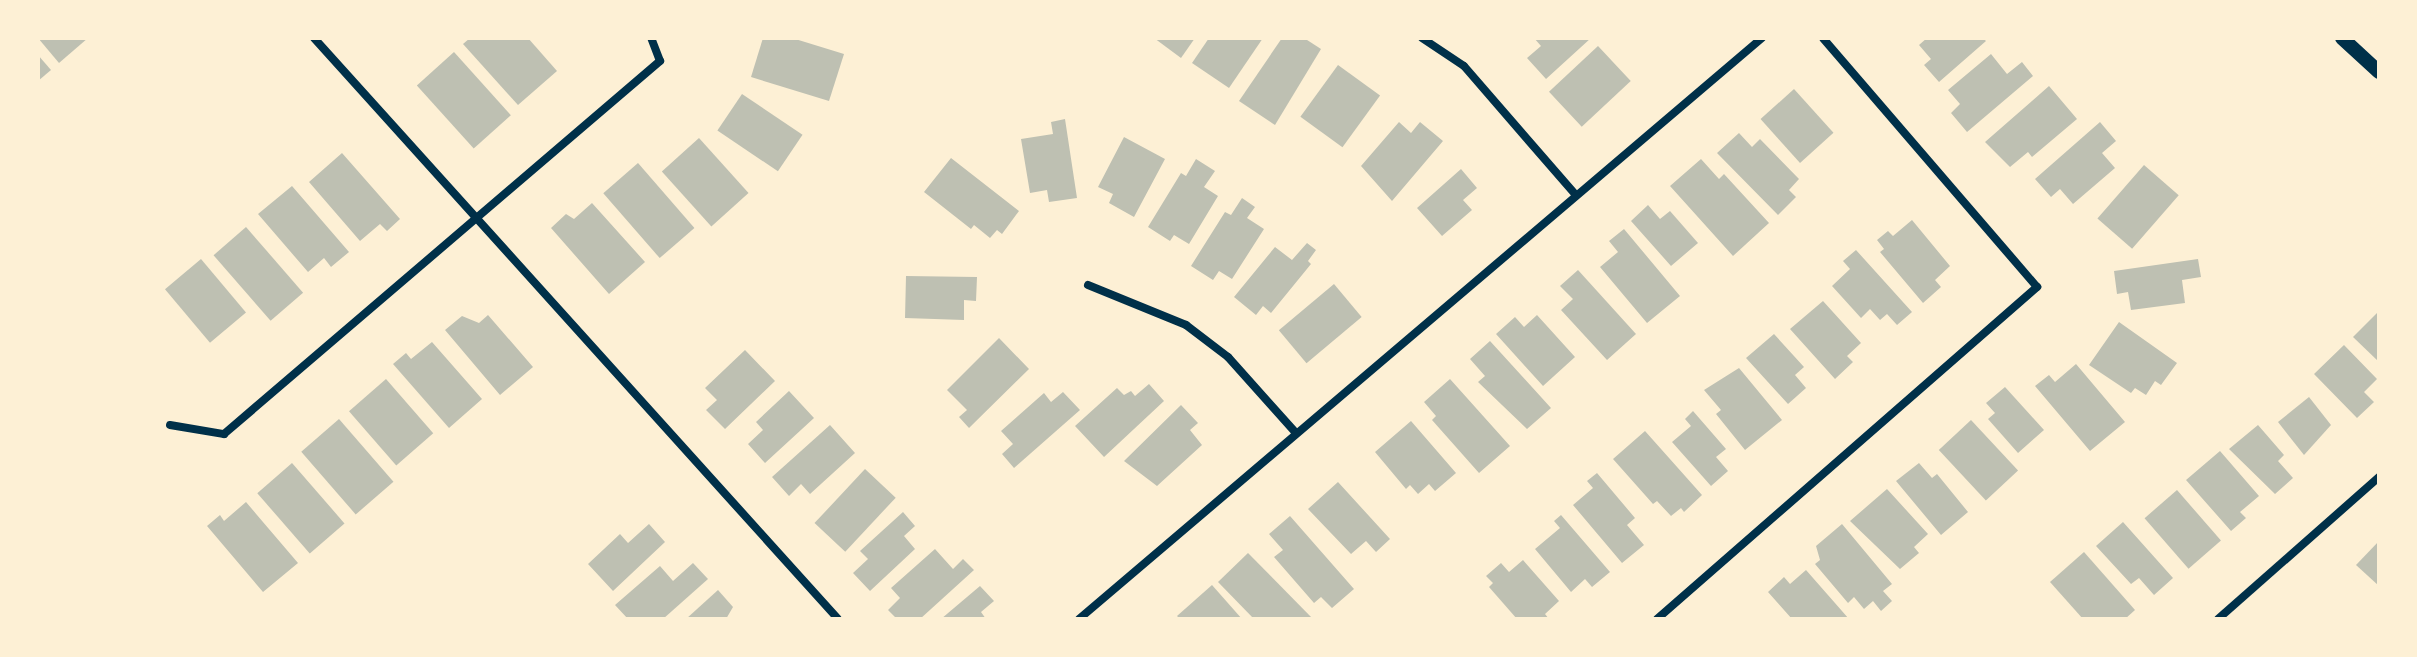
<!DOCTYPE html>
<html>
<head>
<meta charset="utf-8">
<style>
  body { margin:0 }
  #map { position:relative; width:2417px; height:657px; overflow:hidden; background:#fdf0d5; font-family:"Noto Serif",serif }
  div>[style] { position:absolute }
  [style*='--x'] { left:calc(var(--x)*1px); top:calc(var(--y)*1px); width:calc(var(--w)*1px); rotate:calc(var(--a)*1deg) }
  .building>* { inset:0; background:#bec0b2; transform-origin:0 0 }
  .minor>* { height:8px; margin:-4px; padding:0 4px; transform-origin:4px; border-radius:4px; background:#003049 }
  .tertiary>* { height:14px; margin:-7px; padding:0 7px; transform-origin:7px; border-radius:7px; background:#003049 }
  span { translate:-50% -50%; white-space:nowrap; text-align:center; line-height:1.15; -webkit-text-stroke:8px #fdf0d5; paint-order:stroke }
  .frame { position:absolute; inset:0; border:40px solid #fdf0d5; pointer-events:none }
</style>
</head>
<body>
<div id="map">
  <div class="building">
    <i style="clip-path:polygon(38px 38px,88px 38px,59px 63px)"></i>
    <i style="clip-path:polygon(470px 38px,528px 38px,557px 71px,518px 105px,463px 44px)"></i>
    <i style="clip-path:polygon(763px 38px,792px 38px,844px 54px,829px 101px,751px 77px)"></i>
    <i style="clip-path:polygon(1154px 38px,1195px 38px,1181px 58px)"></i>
    <i style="clip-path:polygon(1209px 38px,1263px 38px,1229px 88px,1192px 63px)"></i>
    <i style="clip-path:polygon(1282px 38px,1304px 38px,1321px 49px,1275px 125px,1239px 101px)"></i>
    <i style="clip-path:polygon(1534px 38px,1591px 38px,1546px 79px,1527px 58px,1541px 46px)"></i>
    <i style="clip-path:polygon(1927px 38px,1983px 38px,1986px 41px,1939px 82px,1924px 65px,1931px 59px,1919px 45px)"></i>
    <i style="left:1598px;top:46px;width:48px;height:67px;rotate:47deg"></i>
    <i style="left:454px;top:52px;width:85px;height:50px;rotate:48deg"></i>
    <i style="clip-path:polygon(1991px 54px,2007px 74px,2022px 62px,2033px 76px,1967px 132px,1951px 113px,1960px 104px,1948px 90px)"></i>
    <i style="clip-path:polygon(38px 55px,51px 70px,38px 81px)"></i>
    <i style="left:1338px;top:65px;width:52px;height:64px;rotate:36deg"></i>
    <i style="clip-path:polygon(2049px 86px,2077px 119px,2032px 157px,2028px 152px,2010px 167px,1985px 142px)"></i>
    <i style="left:1794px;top:89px;width:59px;height:45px;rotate:48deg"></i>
    <i style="left:742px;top:94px;width:73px;height:44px;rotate:34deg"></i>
    <i style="clip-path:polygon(1065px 119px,1077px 198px,1049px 202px,1047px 190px,1030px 193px,1021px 139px,1053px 134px,1051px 122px)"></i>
    <i style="clip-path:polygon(1399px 122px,1411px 133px,1420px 122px,1443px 141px,1392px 201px,1361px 166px)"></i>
    <i style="clip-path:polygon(2100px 122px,2116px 141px,2102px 153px,2115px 168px,2073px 204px,2060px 189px,2051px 197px,2035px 179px)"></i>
    <i style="clip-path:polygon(1739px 133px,1752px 147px,1760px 139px,1799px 179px,1789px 190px,1796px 197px,1778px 215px,1717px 153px)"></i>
    <i style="clip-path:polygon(1124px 137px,1165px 159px,1134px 217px,1109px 203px,1113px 194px,1098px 187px)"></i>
    <i style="left:699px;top:138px;width:74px;height:50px;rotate:48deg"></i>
    <i style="clip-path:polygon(342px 153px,400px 219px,387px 231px,380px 224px,360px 241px,309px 182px)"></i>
    <i style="clip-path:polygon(951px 158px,1019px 211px,1002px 234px,997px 230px,990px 238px,974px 225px,971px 229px,924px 192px)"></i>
    <i style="clip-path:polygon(1196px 159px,1215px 171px,1204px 187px,1218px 196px,1189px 244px,1174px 235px,1170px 241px,1148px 227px,1181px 173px,1186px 176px)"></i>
    <i style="clip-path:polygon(1701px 159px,1719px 179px,1724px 174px,1769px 223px,1733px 256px,1670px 186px)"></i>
    <i style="left:638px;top:163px;width:86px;height:46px;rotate:49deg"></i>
    <i style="left:2144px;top:165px;width:46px;height:71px;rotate:41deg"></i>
    <i style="clip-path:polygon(1461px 169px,1477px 188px,1463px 200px,1472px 210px,1442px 236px,1417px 208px)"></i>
    <i style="clip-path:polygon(292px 186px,349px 252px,331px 267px,324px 258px,308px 272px,258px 214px)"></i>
    <i style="clip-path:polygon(1242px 198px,1255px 207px,1247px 218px,1264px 229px,1232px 279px,1219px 271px,1213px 280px,1191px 266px,1225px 212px,1231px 215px)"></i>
    <i style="clip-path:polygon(592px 203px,645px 262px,609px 294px,551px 228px,566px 214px,574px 219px)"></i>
    <i style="clip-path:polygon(1648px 205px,1660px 219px,1670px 211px,1698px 243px,1671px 266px,1631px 221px)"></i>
    <i style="clip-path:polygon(1912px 220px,1950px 266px,1935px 280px,1941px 287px,1923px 303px,1880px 252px,1884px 249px,1877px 240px,1888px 231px,1893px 236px)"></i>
    <i style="left:246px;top:227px;width:87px;height:43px;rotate:49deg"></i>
    <i style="clip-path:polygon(1624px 229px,1680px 296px,1647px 323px,1600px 267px,1618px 252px,1609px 241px)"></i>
    <i style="clip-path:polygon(1307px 243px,1316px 250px,1308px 261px,1311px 264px,1271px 313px,1263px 306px,1256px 315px,1234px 297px,1275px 247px,1292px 260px)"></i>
    <i style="clip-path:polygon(1856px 250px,1912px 312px,1897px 325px,1887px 314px,1880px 320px,1870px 309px,1861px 318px,1832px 286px,1850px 269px,1843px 261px)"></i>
    <i style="left:201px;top:259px;width:70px;height:47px;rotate:50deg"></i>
    <i style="clip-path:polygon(2198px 259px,2201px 277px,2182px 280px,2185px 303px,2131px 310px,2128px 292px,2117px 294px,2114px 271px)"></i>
    <i style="clip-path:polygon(1578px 270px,1636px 334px,1607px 360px,1561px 310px,1573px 299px,1560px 286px)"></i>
    <i style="clip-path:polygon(906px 276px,977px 277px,976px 301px,964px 300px,964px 320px,905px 318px)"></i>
    <i style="left:1334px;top:284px;width:43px;height:72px;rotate:50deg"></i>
    <i style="clip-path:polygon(1823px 301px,1861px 343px,1847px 356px,1853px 362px,1835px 379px,1790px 329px)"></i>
    <i style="clip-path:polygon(2379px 311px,2379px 362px,2353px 337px)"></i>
    <i style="clip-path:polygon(488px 315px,533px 367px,500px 395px,445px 330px,462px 316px,479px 323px)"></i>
    <i style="clip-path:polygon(1537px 315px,1575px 357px,1543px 386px,1496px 334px,1515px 317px,1524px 327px)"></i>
    <i style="clip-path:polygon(2119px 322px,2177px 363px,2161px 385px,2155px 381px,2146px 395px,2135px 388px,2131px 393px,2089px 365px)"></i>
    <i style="clip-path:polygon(1774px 334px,1804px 367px,1795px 375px,1806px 388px,1788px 404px,1746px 358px)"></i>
    <i style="clip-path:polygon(999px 338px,1029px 369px,969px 428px,959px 417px,967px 410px,947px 390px)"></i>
    <i style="clip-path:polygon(1490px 341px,1551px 408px,1527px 429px,1478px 382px,1485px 376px,1470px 359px)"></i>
    <i style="clip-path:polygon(432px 342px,482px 399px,449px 428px,393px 364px,406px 353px,411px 359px)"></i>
    <i style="clip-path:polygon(2344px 345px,2377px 379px,2364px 392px,2374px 402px,2357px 418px,2314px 374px)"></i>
    <i style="clip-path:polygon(745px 350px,775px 381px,725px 429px,706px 410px,717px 400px,705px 388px)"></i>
    <i style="clip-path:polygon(2076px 364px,2125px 422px,2090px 451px,2035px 386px,2049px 375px,2055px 382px)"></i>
    <i style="clip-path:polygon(1739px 368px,1782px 420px,1745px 450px,1716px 414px,1721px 410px,1704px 390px)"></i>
    <i style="left:386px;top:379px;width:72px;height:49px;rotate:49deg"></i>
    <i style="clip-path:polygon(1450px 379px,1510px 446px,1479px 473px,1432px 420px,1436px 416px,1424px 402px)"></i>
    <i style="clip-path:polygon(1149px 384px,1164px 401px,1104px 457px,1075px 426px,1117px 388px,1124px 395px,1131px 391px,1135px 396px)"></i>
    <i style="clip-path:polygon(2005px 387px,2044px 430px,2018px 453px,1988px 419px,1995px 413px,1986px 403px)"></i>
    <i style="clip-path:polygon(789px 391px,814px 418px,765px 463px,748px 444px,763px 430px,756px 422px)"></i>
    <i style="clip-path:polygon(1063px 392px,1080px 410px,1014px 468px,1002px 454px,1013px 444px,1001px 431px,1044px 393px,1051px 402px)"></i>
    <i style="clip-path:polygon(2309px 397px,2331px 425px,2304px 455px,2278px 422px)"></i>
    <i style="clip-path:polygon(1181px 405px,1198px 423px,1190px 430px,1202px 445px,1157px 486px,1124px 461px)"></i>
    <i style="clip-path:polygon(1693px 411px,1726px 449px,1716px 457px,1728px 471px,1711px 486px,1672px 442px,1691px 426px,1685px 419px)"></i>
    <i style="left:339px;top:419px;width:83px;height:50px;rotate:49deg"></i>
    <i style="left:1971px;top:420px;width:69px;height:44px;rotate:47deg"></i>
    <i style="clip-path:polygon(1411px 421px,1456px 473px,1435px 491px,1429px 484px,1418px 494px,1410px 485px,1406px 489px,1375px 452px)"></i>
    <i style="clip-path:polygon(830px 425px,855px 453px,810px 494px,801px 484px,789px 496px,772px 477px)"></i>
    <i style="clip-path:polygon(2258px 425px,2284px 455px,2278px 461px,2293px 478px,2275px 494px,2229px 449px)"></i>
    <i style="clip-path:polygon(1645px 431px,1702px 495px,1684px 512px,1681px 508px,1671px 516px,1657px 501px,1653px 504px,1613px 459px)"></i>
    <i style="clip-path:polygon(2220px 451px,2259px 496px,2240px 512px,2246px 518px,2231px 531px,2186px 480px)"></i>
    <i style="left:292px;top:463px;width:80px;height:46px;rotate:49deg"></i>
    <i style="clip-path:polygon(1919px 463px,1932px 478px,1937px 474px,1968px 512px,1941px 535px,1896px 481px)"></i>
    <i style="left:865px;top:469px;width:42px;height:74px;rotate:43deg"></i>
    <i style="clip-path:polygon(1597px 473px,1635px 518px,1627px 525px,1644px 545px,1622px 563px,1573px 505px,1593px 488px,1587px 481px)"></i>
    <i style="clip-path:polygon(1338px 482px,1390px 539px,1376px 552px,1366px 541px,1351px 554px,1308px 509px)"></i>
    <i style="clip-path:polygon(1887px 489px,1928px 534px,1914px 547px,1919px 553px,1900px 569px,1850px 521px)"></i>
    <i style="left:2177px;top:490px;width:67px;height:43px;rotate:49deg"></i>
    <i style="clip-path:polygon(246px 502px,298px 563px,263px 592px,207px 526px,220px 515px,224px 521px)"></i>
    <i style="clip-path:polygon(903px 512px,915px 526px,904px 536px,915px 549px,870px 591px,853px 573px,868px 559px,860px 551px)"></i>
    <i style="clip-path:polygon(1561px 515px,1610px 572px,1592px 587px,1585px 579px,1571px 592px,1535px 549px,1560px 528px,1554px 521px)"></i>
    <i style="clip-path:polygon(1290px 516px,1354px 589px,1332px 608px,1321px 597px,1314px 603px,1274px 557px,1283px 550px,1269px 534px)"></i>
    <i style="clip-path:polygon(2123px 522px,2173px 578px,2154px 595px,2139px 578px,2131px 584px,2096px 546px)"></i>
    <i style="clip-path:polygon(649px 524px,665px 542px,613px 591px,588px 564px,620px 534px,628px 543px)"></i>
    <i style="clip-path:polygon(1842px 524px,1892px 584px,1883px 591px,1892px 601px,1881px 611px,1873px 601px,1864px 609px,1854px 597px,1848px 603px,1815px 564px,1820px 560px,1816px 546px)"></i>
    <i style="clip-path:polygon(2379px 541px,2379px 586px,2356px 565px)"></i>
    <i style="clip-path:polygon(935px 549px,953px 569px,963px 559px,974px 570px,920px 619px,897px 619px,888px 610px,900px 598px,891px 588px)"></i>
    <i style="clip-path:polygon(2084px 552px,2135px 610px,2125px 619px,2083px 619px,2050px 582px)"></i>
    <i style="clip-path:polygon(1248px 553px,1313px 619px,1254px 619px,1218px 582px)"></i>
    <i style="clip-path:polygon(1523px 560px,1559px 601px,1545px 614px,1549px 619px,1517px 619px,1489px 587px,1493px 583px,1486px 576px,1501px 563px,1509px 572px)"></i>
    <i style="clip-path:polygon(693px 563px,708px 579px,663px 619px,628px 619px,615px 605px,660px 566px,673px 581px)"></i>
    <i style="clip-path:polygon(1806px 570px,1849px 619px,1792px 619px,1768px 592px,1784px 577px,1790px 584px)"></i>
    <i style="clip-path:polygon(1212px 585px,1242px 619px,1180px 619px,1177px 616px)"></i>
    <i style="clip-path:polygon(980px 586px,994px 601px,981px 612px,986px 619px,941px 619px)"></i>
    <i style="clip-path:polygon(718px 590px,733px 607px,726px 619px,686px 619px)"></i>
  </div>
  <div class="minor">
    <i style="--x:314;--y:38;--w:782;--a:47.95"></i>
    <i style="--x:1422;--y:38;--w:50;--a:33.7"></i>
    <i style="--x:1464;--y:66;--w:169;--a:49.1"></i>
    <i style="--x:1088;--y:285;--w:106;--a:22.2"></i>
    <i style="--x:1186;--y:325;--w:53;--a:37.3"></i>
    <i style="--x:1228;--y:357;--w:102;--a:48.2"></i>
    <i style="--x:170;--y:425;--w:55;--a:9.5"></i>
    <i style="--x:224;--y:434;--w:574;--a:-40.55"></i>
    <i style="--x:660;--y:61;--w:25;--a:-111"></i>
    <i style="--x:1079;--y:619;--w:897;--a:-40.39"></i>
    <i style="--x:1657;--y:619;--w:505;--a:-41.14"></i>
    <i style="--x:2037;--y:287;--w:328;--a:-130.7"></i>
    <i style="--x:2218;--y:619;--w:215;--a:-41.4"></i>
  </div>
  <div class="tertiary">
    <i style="--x:2342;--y:38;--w:50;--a:42.6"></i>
  </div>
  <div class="frame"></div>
</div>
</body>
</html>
